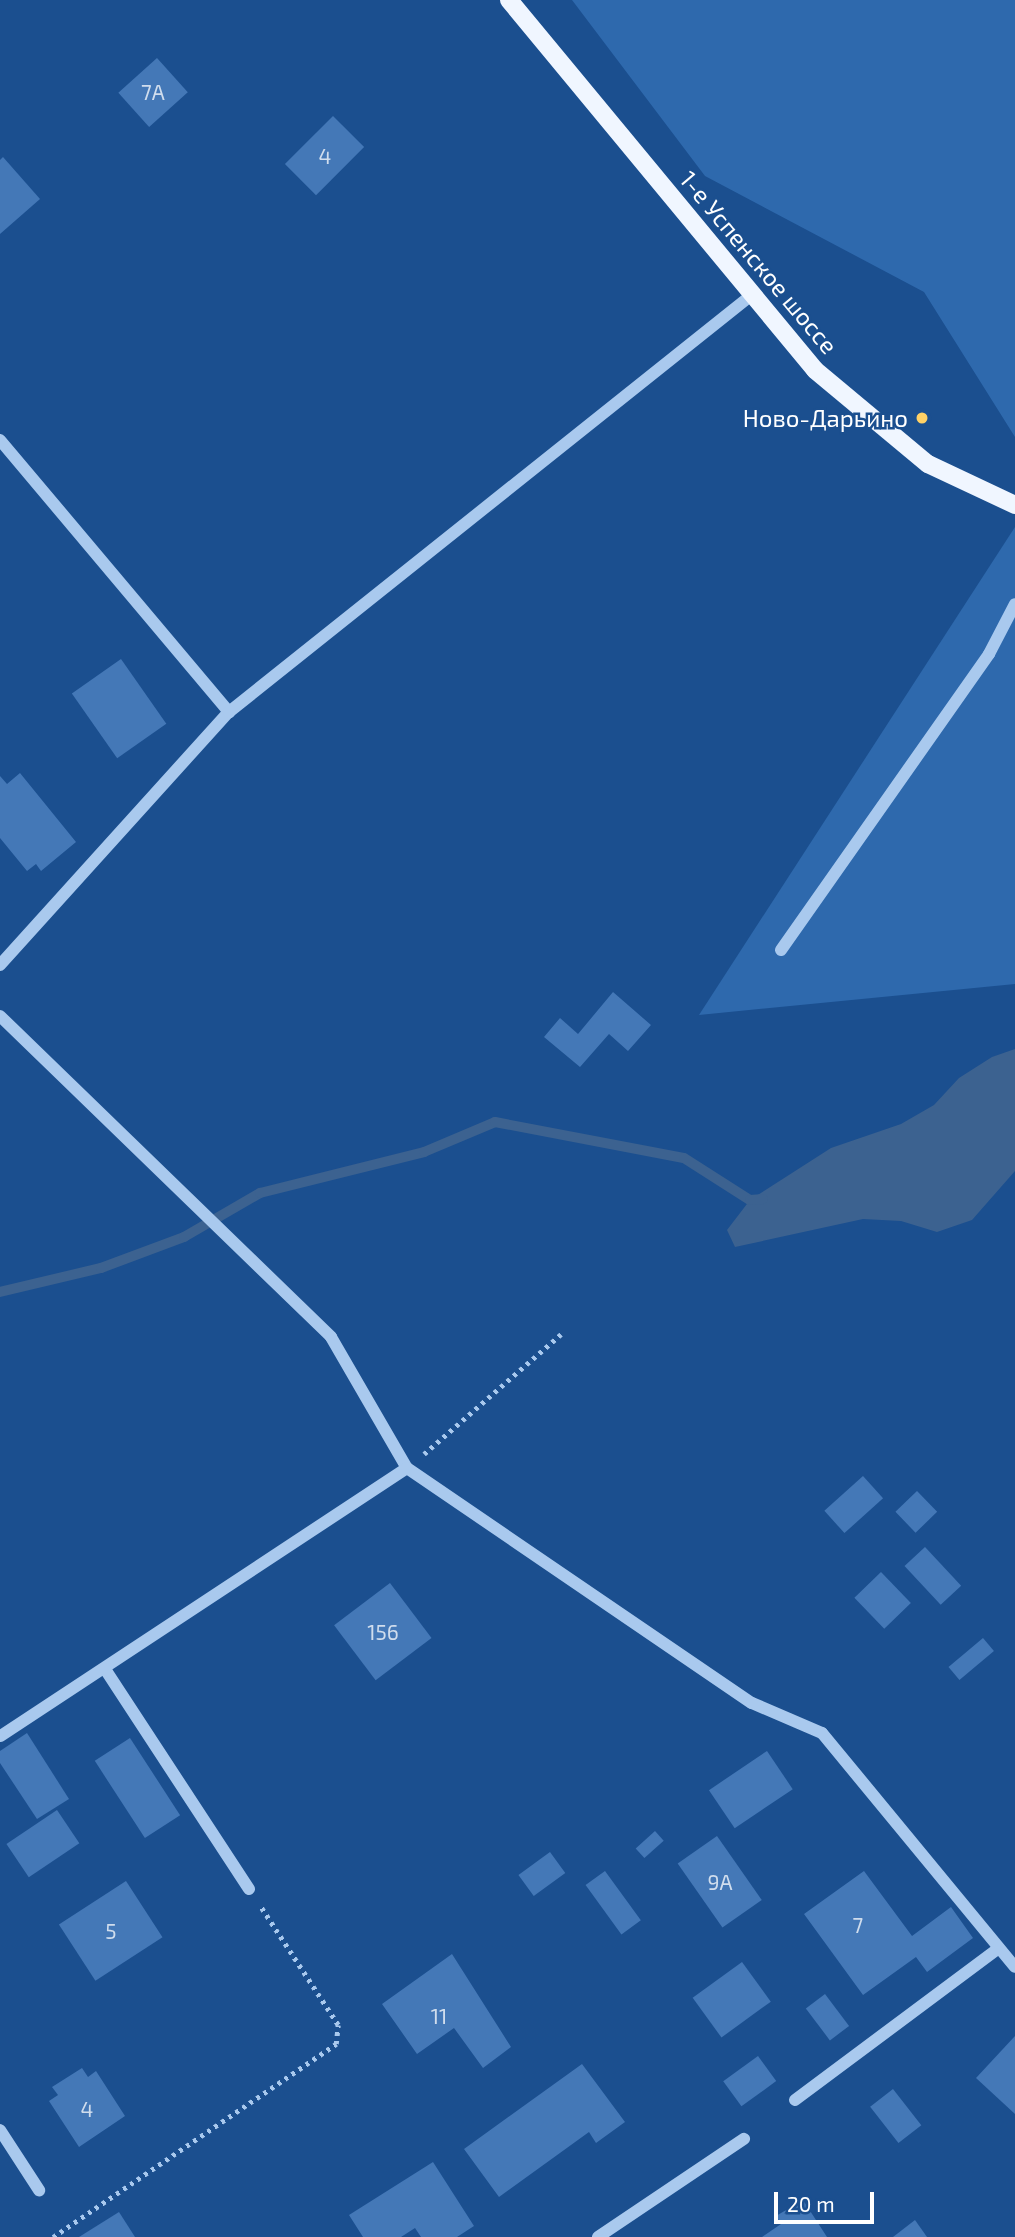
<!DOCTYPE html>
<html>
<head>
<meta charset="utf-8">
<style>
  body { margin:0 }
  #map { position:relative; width:1015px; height:2237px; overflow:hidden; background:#1b4f8f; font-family:"Exo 2",sans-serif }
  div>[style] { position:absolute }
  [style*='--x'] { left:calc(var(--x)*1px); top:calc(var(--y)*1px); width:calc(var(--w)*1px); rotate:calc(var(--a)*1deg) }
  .green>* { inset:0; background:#2e69ad }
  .water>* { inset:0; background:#3c6290 }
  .stream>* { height:10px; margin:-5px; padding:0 5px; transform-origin:5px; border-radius:5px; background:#3c6290 }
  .building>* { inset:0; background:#4478b7; transform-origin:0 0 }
  .path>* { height:4.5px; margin-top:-2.25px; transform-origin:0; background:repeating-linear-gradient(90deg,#a9c9ee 0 3.5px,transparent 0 8.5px) }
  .minor>* { height:12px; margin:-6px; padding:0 6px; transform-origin:6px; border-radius:6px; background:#a9c9ee }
  .major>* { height:18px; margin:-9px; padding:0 9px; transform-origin:9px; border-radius:9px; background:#f0f6ff }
  .dots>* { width:19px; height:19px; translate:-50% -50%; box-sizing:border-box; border:4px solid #1b4f8f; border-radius:50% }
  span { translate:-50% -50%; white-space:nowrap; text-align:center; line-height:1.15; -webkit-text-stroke:5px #1b4f8f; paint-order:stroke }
  .number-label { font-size:21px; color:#d0dded }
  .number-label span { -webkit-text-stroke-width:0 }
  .street-label { font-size:24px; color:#fff }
  .poi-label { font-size:24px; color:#fff }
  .right { translate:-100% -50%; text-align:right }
  .scale { position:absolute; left:774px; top:2192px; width:100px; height:32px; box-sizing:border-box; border:4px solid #fff; border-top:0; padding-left:9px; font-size:21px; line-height:24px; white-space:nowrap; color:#fff; -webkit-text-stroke:5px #1b4f8f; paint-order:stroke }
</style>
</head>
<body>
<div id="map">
  <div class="green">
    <i style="clip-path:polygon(572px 0,1015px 0,1015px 437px,924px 292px,705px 176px)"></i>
    <i style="clip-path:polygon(1015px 527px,1015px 984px,699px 1015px)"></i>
  </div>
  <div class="water">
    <i style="clip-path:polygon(1015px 1049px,1015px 1171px,972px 1220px,937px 1232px,901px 1221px,863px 1219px,735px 1247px,727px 1230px,750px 1200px,831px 1148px,901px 1124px,934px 1105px,959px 1078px,992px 1057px)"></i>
  </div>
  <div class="stream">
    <i style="--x:0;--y:1292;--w:104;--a:-13.4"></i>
    <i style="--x:101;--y:1268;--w:89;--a:-20.5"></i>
    <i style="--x:184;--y:1237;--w:88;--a:-30.1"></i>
    <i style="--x:260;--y:1193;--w:169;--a:-14"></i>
    <i style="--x:424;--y:1152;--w:77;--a:-22.9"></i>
    <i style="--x:495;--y:1122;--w:192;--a:10.8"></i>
    <i style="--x:684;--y:1158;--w:78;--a:32.5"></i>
    <i style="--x:750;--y:1200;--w:13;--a:-4"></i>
  </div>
  <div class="building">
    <i style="left:157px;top:58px;width:46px;height:52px;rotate:48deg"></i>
    <i style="left:333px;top:116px;width:44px;height:68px;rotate:45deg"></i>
    <i style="clip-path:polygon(3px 157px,40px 199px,0 234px,0 160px)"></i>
    <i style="left:121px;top:659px;width:79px;height:60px;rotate:55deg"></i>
    <i style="clip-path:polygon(20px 773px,76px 842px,41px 871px,36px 864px,27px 871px,0 838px,0 776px,7px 784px)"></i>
    <i style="clip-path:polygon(613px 992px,651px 1025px,628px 1051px,609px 1034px,580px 1067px,544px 1037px,560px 1018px,578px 1034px)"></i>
    <i style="left:863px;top:1476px;width:30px;height:52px;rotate:48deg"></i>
    <i style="left:917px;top:1491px;width:29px;height:30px;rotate:46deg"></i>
    <i style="left:925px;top:1547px;width:53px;height:28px;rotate:47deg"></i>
    <i style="left:881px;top:1572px;width:43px;height:37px;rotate:46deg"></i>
    <i style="left:390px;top:1583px;width:69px;height:70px;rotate:53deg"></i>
    <i style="left:983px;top:1638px;width:17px;height:45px;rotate:50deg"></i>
    <i style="clip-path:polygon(27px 1733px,69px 1799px,37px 1819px,0 1763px,0 1751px)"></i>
    <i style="left:130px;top:1738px;width:92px;height:42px;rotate:57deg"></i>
    <i style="left:767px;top:1751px;width:46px;height:70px;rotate:56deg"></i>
    <i style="left:57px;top:1810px;width:40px;height:61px;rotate:56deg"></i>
    <i style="left:655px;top:1831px;width:13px;height:26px;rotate:48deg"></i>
    <i style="left:717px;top:1836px;width:78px;height:48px;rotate:55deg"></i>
    <i style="left:550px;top:1852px;width:26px;height:39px;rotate:54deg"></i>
    <i style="left:605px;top:1871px;width:61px;height:24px;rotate:54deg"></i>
    <i style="clip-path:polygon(864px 1871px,912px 1936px,951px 1907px,973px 1938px,927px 1972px,916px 1957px,863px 1995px,804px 1914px)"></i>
    <i style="left:126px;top:1881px;width:67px;height:80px;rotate:57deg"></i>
    <i style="clip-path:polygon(452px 1954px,511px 2047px,483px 2068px,454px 2028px,417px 2054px,382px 2004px)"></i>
    <i style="left:742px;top:1962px;width:49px;height:61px;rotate:54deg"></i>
    <i style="left:825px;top:1994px;width:40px;height:24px;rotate:53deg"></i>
    <i style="clip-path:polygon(1015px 2036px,1015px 2114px,976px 2078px)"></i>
    <i style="left:758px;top:2056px;width:31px;height:43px;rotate:54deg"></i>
    <i style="clip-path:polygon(582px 2064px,625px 2122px,596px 2143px,589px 2132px,499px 2197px,464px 2149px)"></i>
    <i style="clip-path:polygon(82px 2068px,88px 2077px,96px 2071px,125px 2116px,79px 2147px,49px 2101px,58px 2095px,52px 2087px)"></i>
    <i style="left:893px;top:2089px;width:46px;height:29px;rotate:52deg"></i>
    <i style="clip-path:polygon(433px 2162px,474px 2226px,457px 2237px,421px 2237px,415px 2228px,401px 2237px,363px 2237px,349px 2215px)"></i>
    <i style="clip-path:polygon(803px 2200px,827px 2237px,762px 2237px,781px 2224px,776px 2216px)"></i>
    <i style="clip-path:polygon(119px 2212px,135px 2237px,79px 2237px)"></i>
    <i style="clip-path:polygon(915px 2220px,927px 2237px,893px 2237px)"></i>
  </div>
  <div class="path">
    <i style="--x:424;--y:1454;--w:182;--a:-41.2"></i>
    <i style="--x:53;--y:2237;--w:343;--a:-34.3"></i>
    <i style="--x:336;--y:2044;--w:19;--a:-84"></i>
    <i style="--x:338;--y:2025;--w:142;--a:-123.2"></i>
  </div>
  <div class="minor">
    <i style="--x:0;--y:440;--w:356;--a:49.9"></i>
    <i style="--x:781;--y:950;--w:362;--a:-54.9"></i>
    <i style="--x:989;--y:654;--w:56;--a:-62.5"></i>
    <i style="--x:0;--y:965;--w:341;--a:-47.9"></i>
    <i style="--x:229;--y:712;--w:672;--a:-38.59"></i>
    <i style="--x:0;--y:1016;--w:461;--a:44.1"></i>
    <i style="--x:331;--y:1337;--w:151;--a:59.9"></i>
    <i style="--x:407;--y:1468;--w:487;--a:146.6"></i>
    <i style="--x:407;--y:1468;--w:417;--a:34.3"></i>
    <i style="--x:752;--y:1703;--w:76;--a:23.2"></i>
    <i style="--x:822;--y:1733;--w:303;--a:50.5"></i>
    <i style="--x:105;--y:1669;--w:263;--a:56.8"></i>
    <i style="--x:795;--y:2100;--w:251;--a:-36.7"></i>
    <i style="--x:0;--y:2130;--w:72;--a:57"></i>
    <i style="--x:598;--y:2237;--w:176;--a:-33.9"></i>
  </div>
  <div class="major">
    <i style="--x:509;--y:0;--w:480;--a:50.4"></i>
    <i style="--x:815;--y:370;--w:147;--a:39.8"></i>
    <i style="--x:928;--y:464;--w:96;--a:25.2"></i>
  </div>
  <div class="dots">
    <i style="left:922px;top:418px;background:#ffd166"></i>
  </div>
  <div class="number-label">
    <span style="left:153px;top:92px">7А</span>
    <span style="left:325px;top:156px">4</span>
    <span style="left:383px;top:1632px">156</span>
    <span style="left:720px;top:1882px">9А</span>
    <span style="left:858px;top:1925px">7</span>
    <span style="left:111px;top:1931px">5</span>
    <span style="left:439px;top:2016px">11</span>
    <span style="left:87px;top:2109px">4</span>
  </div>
  <div class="street-label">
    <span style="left:759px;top:262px;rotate:50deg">1-е Успенское шоссе</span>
  </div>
  <div class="poi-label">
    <span class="right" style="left:908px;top:418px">Ново-Дарьино</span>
  </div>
  <div class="scale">20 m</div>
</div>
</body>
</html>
